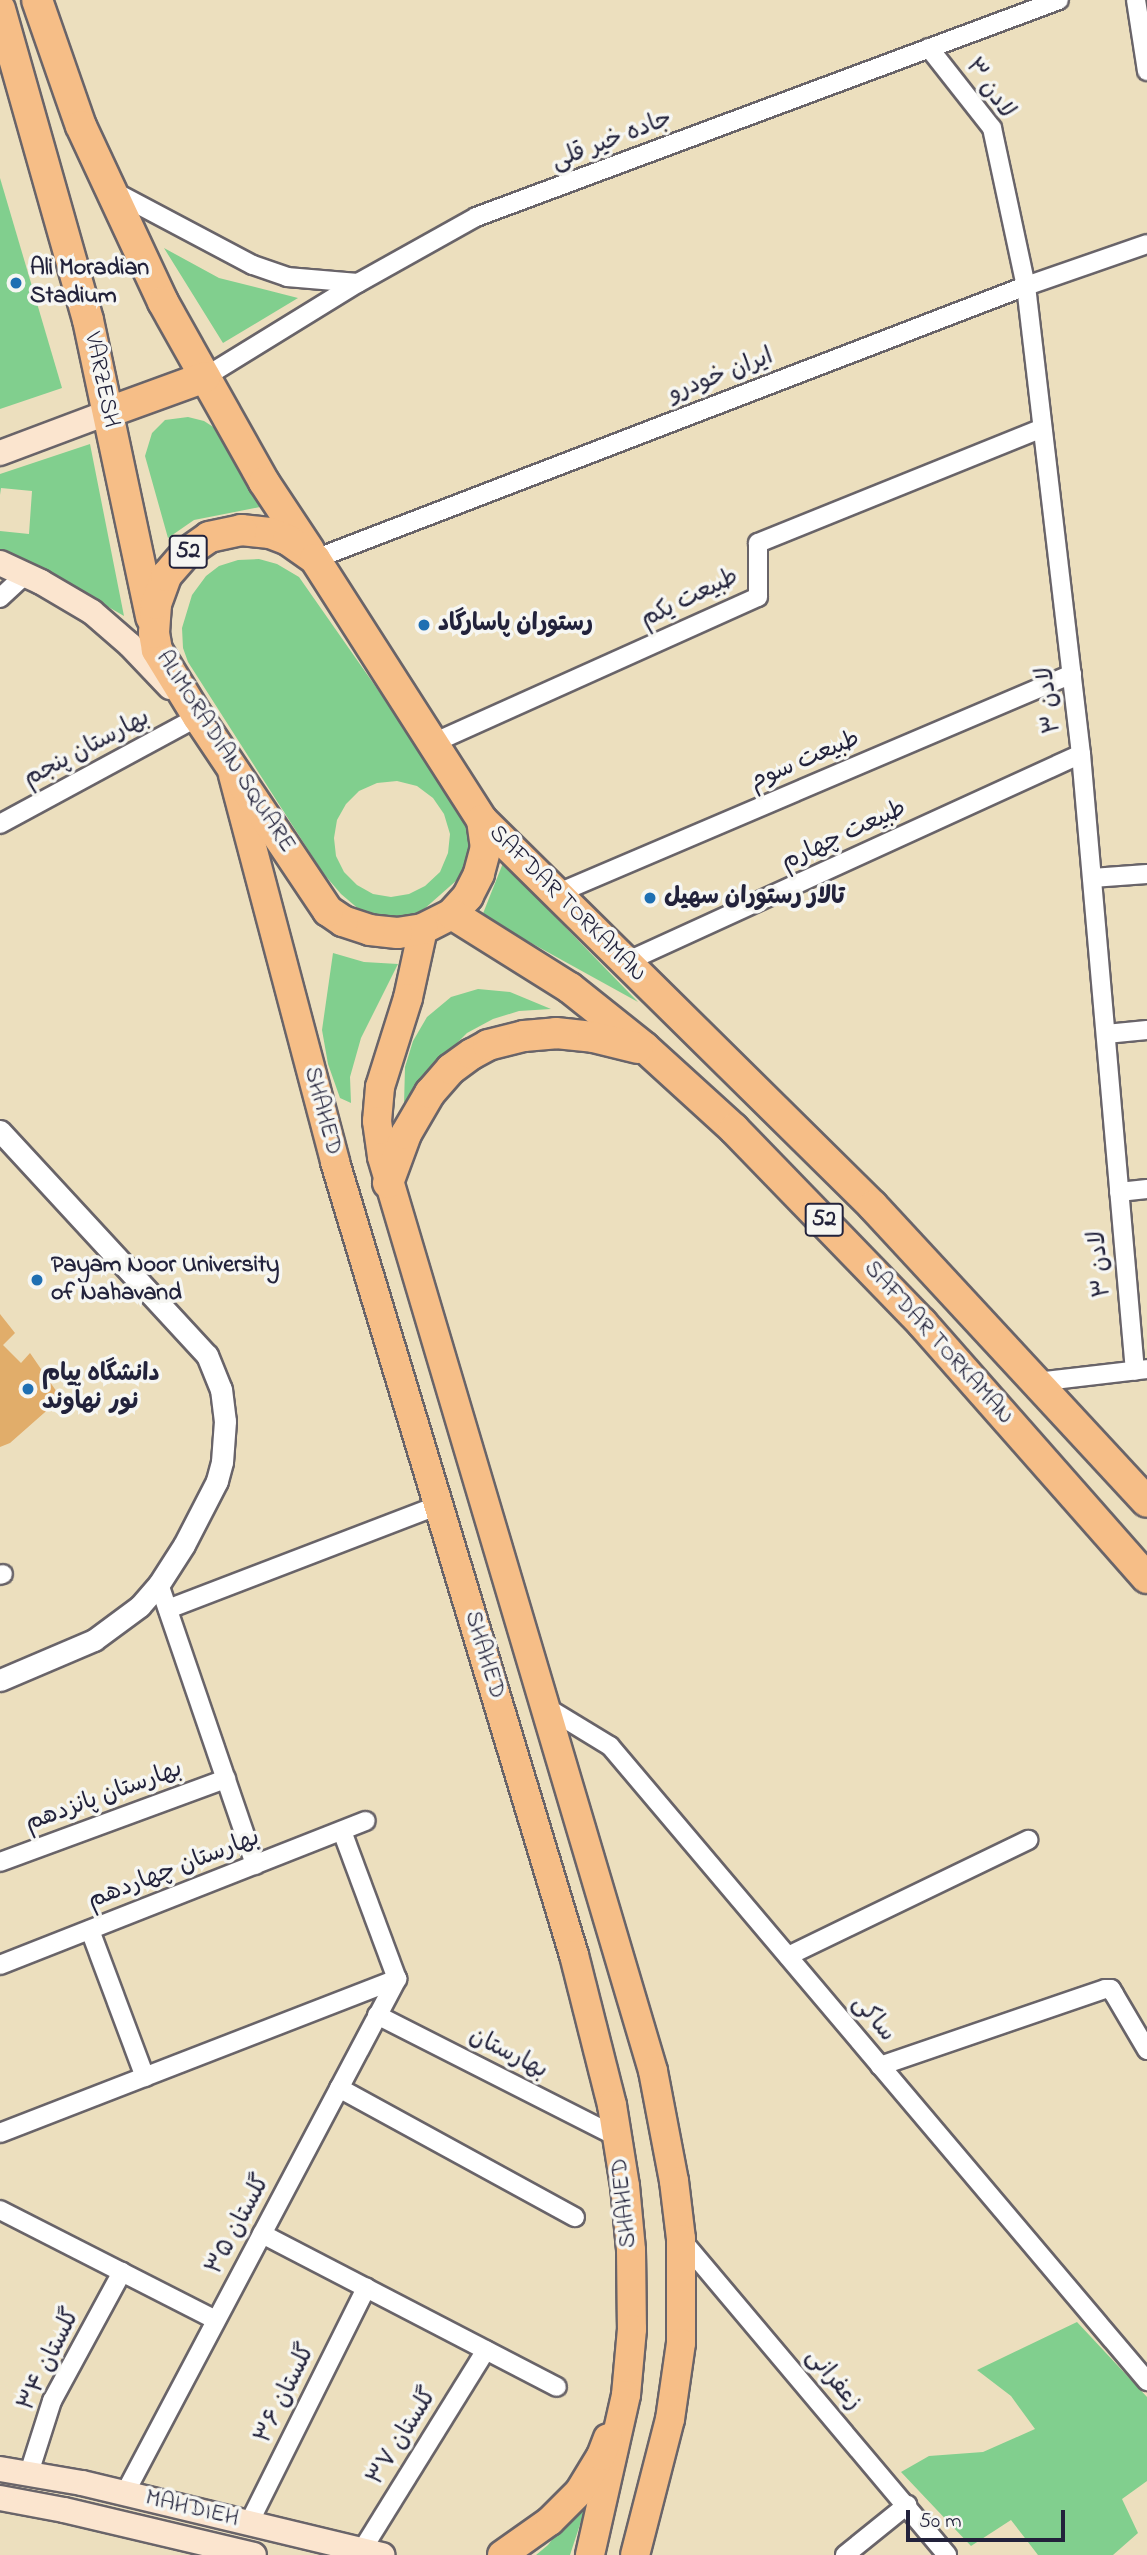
<!DOCTYPE html>
<html>
<head>
<meta charset="utf-8">
<style>
  body { margin:0 }
  #map { position:relative; width:1147px; height:2555px; overflow:hidden; background:#ecdfbe; font-family:"Indie Flower","Playpen Sans Arabic",sans-serif }
  div>[style] { position:absolute }
  [style*='--x'] { left:calc(var(--x)*1px); top:calc(var(--y)*1px); width:calc(var(--w)*1px); rotate:calc(var(--a)*1deg) }
  .green>* { inset:0; background:#81cf8e }
  .building>* { inset:0; background:#e1ad6a }
  .roads { filter:drop-shadow(2px 0 #696469) drop-shadow(-2px 0 #696469) drop-shadow(0 2px #696469) drop-shadow(0 -2px #696469) }
  .minor>* { height:18px; margin:-9px; padding:0 9px; transform-origin:9px; border-radius:9px; background:#fff }
  .tertiary>* { height:21px; margin:-10.5px; padding:0 10.5px; transform-origin:10.5px; border-radius:10.5px; background:#fff }
  .secondary>* { height:24px; margin:-12px; padding:0 12px; transform-origin:12px; border-radius:12px; background:#fbe5cf }
  .primary>* { height:28px; margin:-14px; padding:0 14px; transform-origin:14px; border-radius:14px; background:#f6be87 }
  .trunk>* { height:30px; margin:-15px; padding:0 15px; transform-origin:15px; border-radius:15px; background:#f6be87 }
  .dots>* { width:19px; height:19px; translate:-50% -50%; box-sizing:border-box; border:4px solid #f6f6f2; border-radius:50% }
  span { translate:-50% -50%; white-space:nowrap; text-align:center; line-height:1.15; -webkit-text-stroke:7px #f6f6f2; paint-order:stroke }
  .shield-label span { padding:2px 5px; background:#f6f6f2; border:2px solid; border-radius:5px; -webkit-text-stroke-width:0 }
  .shield-label { font-size:23px; color:#22223b; font-weight:700 }
  .street-label { font-size:24px; color:#22223b }
  .poi-label { font-size:24px; color:#22223b; font-weight:700 }
  .left { translate:0 -50%; text-align:left }
  .scale { position:absolute; left:906px; top:2510px; width:159px; height:32px; box-sizing:border-box; border:4px solid #22223b; border-top:0; padding-left:9px; font-size:21px; line-height:24px; white-space:nowrap; color:#22223b; -webkit-text-stroke:5px #f6f6f2; paint-order:stroke }
</style>
</head>
<body>
<div id="map">
  <div class="green">
    <i style="clip-path:polygon(0 178px,62px 388px,0 409px)"></i>
    <i style="clip-path:polygon(164px 248px,219px 278px,298px 298px,223px 343px)"></i>
    <i style="clip-path:polygon(188px 417px,204px 421px,218px 430px,260px 507px,194px 520px,168px 538px,145px 456px,152px 433px,165px 420px)"></i>
    <i style="clip-path:polygon(90px 444px,124px 616px,67px 583px,0 552px,0 531px,29px 534px,32px 491px,1px 488px,0 495px,0 474px)"></i>
    <i style="clip-path:polygon(evenodd,259px 559px,277px 564px,299px 577px,457px 803px,465px 820px,470px 843px,469px 865px,457px 880px,423px 910px,408px 916px,382px 917px,361px 911px,341px 894px,323px 873px,188px 662px,183px 648px,182px 628px,192px 595px,206px 576px,219px 566px,238px 560px,259px 559px,397px 781px,417px 786px,433px 798px,444px 814px,450px 834px,448px 853px,440px 872px,425px 886px,409px 894px,391px 897px,373px 894px,357px 885px,344px 872px,336px 856px,334px 838px,337px 820px,346px 804px,359px 791px,377px 783px,397px 781px)"></i>
    <i style="clip-path:polygon(503px 863px,638px 1002px,482px 916px)"></i>
    <i style="clip-path:polygon(333px 953px,364px 962px,398px 964px,361px 1038px,350px 1077px,351px 1103px,340px 1098px,328px 1064px,322px 1030px)"></i>
    <i style="clip-path:polygon(478px 989px,510px 992px,551px 1009px,519px 1011px,493px 1019px,467px 1033px,426px 1074px,404px 1105px,405px 1067px,413px 1041px,427px 1017px,451px 997px)"></i>
    <i style="clip-path:polygon(1077px 2322px,1147px 2397px,1147px 2481px,1122px 2499px,1138px 2533px,1113px 2555px,1038px 2555px,1011px 2520px,971px 2546px,901px 2472px,929px 2456px,983px 2452px,1035px 2429px,1011px 2396px,977px 2370px)"></i>
    <i style="clip-path:polygon(587px 2503px,570px 2555px,536px 2555px,548px 2545px,566px 2521px)"></i>
  </div>
  <div class="building">
    <i style="clip-path:polygon(0 1314px,15px 1333px,3px 1345px,21px 1363px,30px 1353px,61px 1398px,10px 1443px,0 1447px)"></i>
  </div>
  <div class="roads">
    <div class="minor">
      <i style="--x:1136;--y:0;--w:72;--a:81.2"></i>
      <i style="--x:929;--y:48;--w:102;--a:51.8"></i>
      <i style="--x:992;--y:128;--w:162;--a:77.9"></i>
      <i style="--x:1026;--y:286;--w:471;--a:83.3"></i>
      <i style="--x:1081;--y:754;--w:619;--a:85"></i>
      <i style="--x:113;--y:191;--w:158;--a:27.9"></i>
      <i style="--x:253;--y:265;--w:36;--a:19"></i>
      <i style="--x:287;--y:277;--w:71;--a:4.8"></i>
      <i style="--x:205;--y:377;--w:180;--a:-31.6"></i>
      <i style="--x:358;--y:283;--w:135;--a:-29.2"></i>
      <i style="--x:476;--y:217;--w:622;--a:-20.42"></i>
      <i style="--x:315;--y:559;--w:762;--a:-21.01"></i>
      <i style="--x:1026;--y:286;--w:128;--a:-19.1"></i>
      <i style="--x:0;--y:598;--w:34;--a:-43"></i>
      <i style="--x:433;--y:743;--w:356;--a:-24.2"></i>
      <i style="--x:758;--y:597;--w:54;--a:-90"></i>
      <i style="--x:758;--y:543;--w:306;--a:-22"></i>
      <i style="--x:0;--y:824;--w:225;--a:-28.4"></i>
      <i style="--x:1092;--y:878;--w:55;--a:-4.2"></i>
      <i style="--x:556;--y:894;--w:561;--a:-23.09"></i>
      <i style="--x:626;--y:962;--w:500;--a:-24.57"></i>
      <i style="--x:1106;--y:1034;--w:41;--a:-5.6"></i>
      <i style="--x:1119;--y:1192;--w:28;--a:-6"></i>
      <i style="--x:1037;--y:1382;--w:111;--a:-6.7"></i>
      <i style="--x:0;--y:1575;--w:3;--a:-18"></i>
      <i style="--x:159;--y:1584;--w:297;--a:71.1"></i>
      <i style="--x:168;--y:1609;--w:290;--a:-21"></i>
      <i style="--x:546;--y:1707;--w:75;--a:31.4"></i>
      <i style="--x:610;--y:1746;--w:832;--a:49.78"></i>
      <i style="--x:342;--y:1831;--w:158;--a:69.6"></i>
      <i style="--x:0;--y:1862;--w:241;--a:-20.2"></i>
      <i style="--x:90;--y:1930;--w:157;--a:69.5"></i>
      <i style="--x:788;--y:1956;--w:267;--a:-25.8"></i>
      <i style="--x:0;--y:1965;--w:393;--a:-21.5"></i>
      <i style="--x:377;--y:2015;--w:269;--a:26.9"></i>
      <i style="--x:880;--y:2066;--w:238;--a:-18.9"></i>
      <i style="--x:1105;--y:1989;--w:6;--a:0"></i>
      <i style="--x:1111;--y:1989;--w:6;--a:59"></i>
      <i style="--x:1114;--y:1994;--w:65;--a:59.5"></i>
      <i style="--x:339;--y:2088;--w:269;--a:28.7"></i>
      <i style="--x:0;--y:2133;--w:426;--a:-21.2"></i>
      <i style="--x:0;--y:2210;--w:242;--a:27"></i>
      <i style="--x:262;--y:2234;--w:332;--a:27.4"></i>
      <i style="--x:681;--y:2239;--w:413;--a:49.9"></i>
      <i style="--x:29;--y:2473;--w:76;--a:-72.3"></i>
      <i style="--x:52;--y:2401;--w:147;--a:-61.5"></i>
      <i style="--x:125;--y:2493;--w:582;--a:-62.11"></i>
      <i style="--x:249;--y:2523;--w:263;--a:-63.5"></i>
      <i style="--x:362;--y:2550;--w:235;--a:-58.2"></i>
      <i style="--x:845;--y:2555;--w:80;--a:-38.9"></i>
    </div>
    <div class="tertiary">
      <i style="--x:0;--y:1131;--w:305;--a:47.3"></i>
      <i style="--x:207;--y:1355;--w:37;--a:68"></i>
      <i style="--x:221;--y:1389;--w:32;--a:83"></i>
      <i style="--x:225;--y:1421;--w:41;--a:94.2"></i>
      <i style="--x:222;--y:1462;--w:20;--a:105"></i>
      <i style="--x:217;--y:1481;--w:72;--a:117.3"></i>
      <i style="--x:184;--y:1545;--w:46;--a:122.7"></i>
      <i style="--x:159;--y:1584;--w:29;--a:131"></i>
      <i style="--x:140;--y:1606;--w:57;--a:143.5"></i>
      <i style="--x:94;--y:1640;--w:102;--a:156.9"></i>
    </div>
    <div class="secondary">
      <i style="--x:0;--y:453;--w:116;--a:-20.6"></i>
      <i style="--x:0;--y:563;--w:45;--a:24.9"></i>
      <i style="--x:41;--y:582;--w:59;--a:30.5"></i>
      <i style="--x:92;--y:612;--w:50;--a:41"></i>
      <i style="--x:130;--y:645;--w:58;--a:46.4"></i>
      <i style="--x:0;--y:2469;--w:83;--a:9.7"></i>
      <i style="--x:82;--y:2483;--w:309;--a:13.5"></i>
      <i style="--x:0;--y:2498;--w:65;--a:10.6"></i>
      <i style="--x:64;--y:2510;--w:195;--a:13.3"></i>
    </div>
    <div class="primary">
      <i style="--x:233;--y:775;--w:400;--a:75.2"></i>
      <i style="--x:335;--y:1162;--w:828;--a:73.23"></i>
      <i style="--x:574;--y:1955;--w:155;--a:75.8"></i>
      <i style="--x:612;--y:2105;--w:82;--a:80.9"></i>
      <i style="--x:625;--y:2186;--w:64;--a:84.6"></i>
      <i style="--x:631;--y:2250;--w:79;--a:89.3"></i>
      <i style="--x:632;--y:2329;--w:66;--a:95.2"></i>
      <i style="--x:626;--y:2395;--w:164;--a:102.7"></i>
      <i style="--x:423;--y:929;--w:71;--a:102.3"></i>
      <i style="--x:408;--y:998;--w:93;--a:107.5"></i>
      <i style="--x:380;--y:1087;--w:34;--a:95"></i>
      <i style="--x:377;--y:1121;--w:36;--a:82"></i>
      <i style="--x:382;--y:1157;--w:953;--a:73.48"></i>
      <i style="--x:653;--y:2071;--w:112;--a:79.2"></i>
      <i style="--x:674;--y:2181;--w:58;--a:83.1"></i>
      <i style="--x:681;--y:2239;--w:104;--a:90"></i>
      <i style="--x:681;--y:2343;--w:77;--a:98.2"></i>
      <i style="--x:670;--y:2419;--w:140;--a:104.4"></i>
      <i style="--x:502;--y:2555;--w:59;--a:-35.3"></i>
      <i style="--x:550;--y:2521;--w:41;--a:-45"></i>
      <i style="--x:579;--y:2492;--w:42;--a:-58.6"></i>
      <i style="--x:601;--y:2456;--w:19;--a:-69"></i>
    </div>
    <div class="trunk">
      <i style="--x:37;--y:0;--w:133;--a:70.8"></i>
      <i style="--x:81;--y:126;--w:194;--a:65"></i>
      <i style="--x:163;--y:302;--w:206;--a:60.7"></i>
      <i style="--x:264;--y:482;--w:82;--a:56.5"></i>
      <i style="--x:0;--y:9;--w:323;--a:74.2"></i>
      <i style="--x:88;--y:320;--w:304;--a:78"></i>
      <i style="--x:109;--y:412;--w:102;--a:-20"></i>
      <i style="--x:241;--y:530;--w:29;--a:6"></i>
      <i style="--x:270;--y:533;--w:19;--a:21"></i>
      <i style="--x:288;--y:540;--w:33;--a:35"></i>
      <i style="--x:315;--y:559;--w:310;--a:57.4"></i>
      <i style="--x:482;--y:820;--w:27;--a:82"></i>
      <i style="--x:486;--y:847;--w:28;--a:105"></i>
      <i style="--x:479;--y:874;--w:25;--a:117"></i>
      <i style="--x:468;--y:896;--w:24;--a:132"></i>
      <i style="--x:452;--y:914;--w:33;--a:153"></i>
      <i style="--x:423;--y:929;--w:26;--a:171"></i>
      <i style="--x:397;--y:933;--w:27;--a:-174"></i>
      <i style="--x:370;--y:930;--w:28;--a:-162"></i>
      <i style="--x:343;--y:921;--w:18;--a:-146"></i>
      <i style="--x:328;--y:911;--w:234;--a:-123.8"></i>
      <i style="--x:198;--y:717;--w:79;--a:-121.5"></i>
      <i style="--x:157;--y:650;--w:17;--a:-100"></i>
      <i style="--x:154;--y:633;--w:29;--a:-86"></i>
      <i style="--x:156;--y:604;--w:30;--a:-70"></i>
      <i style="--x:166;--y:576;--w:29;--a:-49"></i>
      <i style="--x:185;--y:554;--w:29;--a:-35"></i>
      <i style="--x:209;--y:537;--w:33;--a:-12"></i>
      <i style="--x:482;--y:820;--w:549;--a:44.63"></i>
      <i style="--x:873;--y:1206;--w:403;--a:47.2"></i>
      <i style="--x:452;--y:914;--w:139;--a:32.1"></i>
      <i style="--x:570;--y:988;--w:95;--a:38.6"></i>
      <i style="--x:644;--y:1047;--w:122;--a:42.3"></i>
      <i style="--x:734;--y:1129;--w:270;--a:45.9"></i>
      <i style="--x:922;--y:1323;--w:340;--a:48.6"></i>
      <i style="--x:388;--y:1183;--w:52;--a:-69.8"></i>
      <i style="--x:406;--y:1134;--w:48;--a:-59.7"></i>
      <i style="--x:430;--y:1093;--w:32;--a:-49"></i>
      <i style="--x:451;--y:1069;--w:26;--a:-36"></i>
      <i style="--x:472;--y:1054;--w:18;--a:-29"></i>
      <i style="--x:488;--y:1045;--w:37;--a:-14"></i>
      <i style="--x:524;--y:1036;--w:32;--a:-5"></i>
      <i style="--x:556;--y:1033;--w:37;--a:6"></i>
      <i style="--x:593;--y:1037;--w:46;--a:13.7"></i>
    </div>
  </div>
  <div class="dots">
    <i style="left:16px;top:283px;background:#1f6fb2"></i>
    <i style="left:424px;top:625px;background:#1f6fb2"></i>
    <i style="left:650px;top:898px;background:#1f6fb2"></i>
    <i style="left:37px;top:1280px;background:#1f6fb2"></i>
    <i style="left:28px;top:1389px;background:#1f6fb2"></i>
  </div>
  <div class="shield-label">
    <span style="left:188px;top:552px">52</span>
    <span style="left:824px;top:1220px">52</span>
  </div>
  <div class="street-label">
    <span style="left:989px;top:89px;rotate:55deg">لادن ۳</span>
    <span style="left:612px;top:141px;rotate:-21deg">جاده خیر قلی</span>
    <span style="left:721px;top:376px;rotate:-21deg">ایران خودرو</span>
    <span style="left:101px;top:380px;rotate:78deg">VARZESH</span>
    <span style="left:690px;top:599px;rotate:-26deg">طبیعت یکم</span>
    <span style="left:1050px;top:700px;rotate:-97deg">لادن ۳</span>
    <span style="left:87px;top:749px;rotate:-28deg">بهارستان پنجم</span>
    <span style="left:225px;top:752px;rotate:57deg">ALIMORADIAN SQUARE</span>
    <span style="left:805px;top:761px;rotate:-23deg">طبیعت سوم</span>
    <span style="left:844px;top:836px;rotate:-25deg">طبیعت چهارم</span>
    <span style="left:567px;top:904px;rotate:45deg">SAFDAR TORKAMAN</span>
    <span style="left:322px;top:1111px;rotate:75deg">SHAHED</span>
    <span style="left:1101px;top:1264px;rotate:-95deg">لادن ۳</span>
    <span style="left:938px;top:1343px;rotate:48deg">SAFDAR TORKAMAN</span>
    <span style="left:484px;top:1655px;rotate:73deg">SHAHED</span>
    <span style="left:104px;top:1797px;rotate:-20deg">بهارستان پانزدهم</span>
    <span style="left:174px;top:1870px;rotate:-21deg">بهارستان چهاردهم</span>
    <span style="left:873px;top:2019px;rotate:50deg">ساکی</span>
    <span style="left:508px;top:2054px;rotate:27deg">بهارستان</span>
    <span style="left:625px;top:2203px;rotate:-96deg">SHAHED</span>
    <span style="left:239px;top:2225px;rotate:-62deg">گلستان ۳۵</span>
    <span style="left:50px;top:2360px;rotate:-64deg">گلستان ۳۴</span>
    <span style="left:833px;top:2380px;rotate:50deg">زعفرانی</span>
    <span style="left:286px;top:2394px;rotate:-64deg">گلستان ۳۶</span>
    <span style="left:403px;top:2437px;rotate:-58deg">گلستان ۳۷</span>
    <span style="left:192px;top:2509px;rotate:13deg">MAHDIEH</span>
  </div>
  <div class="poi-label">
    <span class="left" style="left:30px;top:283px">Ali Moradian<br>Stadium</span>
    <span class="left" style="left:438px;top:625px">رستوران پاسارگاد</span>
    <span class="left" style="left:664px;top:898px">تالار رستوران سهیل</span>
    <span class="left" style="left:51px;top:1280px">Payam Noor University<br>of Nahavand</span>
    <span class="left" style="left:42px;top:1389px">دانشگاه پیام<br>نور نهاوند</span>
  </div>
  <div class="scale">50 m</div>
</div>
</body>
</html>
